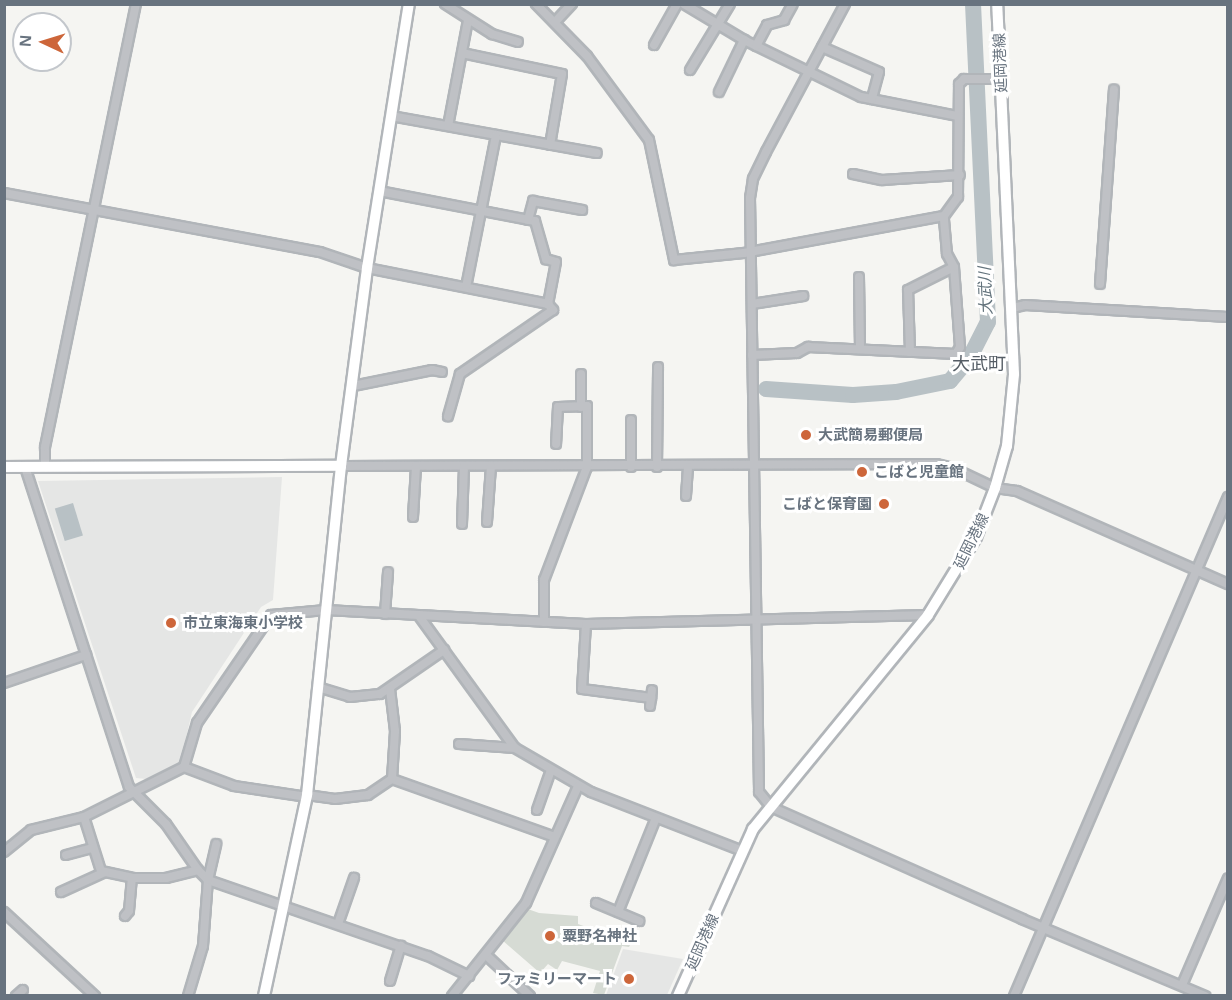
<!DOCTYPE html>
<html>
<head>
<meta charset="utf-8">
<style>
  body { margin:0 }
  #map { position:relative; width:1232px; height:1000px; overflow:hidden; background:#f5f5f2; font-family:Helvetica,"Noto Sans JP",sans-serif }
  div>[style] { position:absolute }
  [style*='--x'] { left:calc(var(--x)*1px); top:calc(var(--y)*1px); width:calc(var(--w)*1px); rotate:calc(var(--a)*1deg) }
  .built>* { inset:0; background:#e5e6e5 }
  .green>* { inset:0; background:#d6dbd4 }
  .water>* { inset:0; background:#b8c1c5; transform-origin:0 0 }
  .river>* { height:16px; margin:-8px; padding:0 8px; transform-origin:8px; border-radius:8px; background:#b8c1c5 }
  .roads { filter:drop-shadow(2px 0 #b1b5b9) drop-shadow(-2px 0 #b1b5b9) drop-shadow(0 2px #b1b5b9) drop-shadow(0 -2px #b1b5b9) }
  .street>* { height:8px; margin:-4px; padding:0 4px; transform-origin:4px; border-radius:4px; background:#bfc1c5 }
  .secondary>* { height:10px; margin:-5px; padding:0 5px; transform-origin:5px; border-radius:5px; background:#fff }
  .dots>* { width:16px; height:16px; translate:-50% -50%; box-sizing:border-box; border:3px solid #fff; border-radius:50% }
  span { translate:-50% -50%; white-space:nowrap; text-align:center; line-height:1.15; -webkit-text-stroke:6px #fff; paint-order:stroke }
  .street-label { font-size:15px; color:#68737f }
  .poi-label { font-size:15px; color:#68737f; font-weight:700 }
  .left { translate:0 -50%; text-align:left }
  .right { translate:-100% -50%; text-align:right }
  .water-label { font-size:16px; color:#63737c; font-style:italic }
  .quarter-label { font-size:18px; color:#555d65 }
  .frame { position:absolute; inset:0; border:6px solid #68737f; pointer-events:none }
  .north { position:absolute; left:12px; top:12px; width:60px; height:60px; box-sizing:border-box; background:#fff; border:2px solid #c3c7cc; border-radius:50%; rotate:274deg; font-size:16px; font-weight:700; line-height:24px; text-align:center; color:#68737f }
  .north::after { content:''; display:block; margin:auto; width:21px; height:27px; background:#cd663a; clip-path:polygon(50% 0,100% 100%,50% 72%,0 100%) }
</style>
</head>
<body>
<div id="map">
  <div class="built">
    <i style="clip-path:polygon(282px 477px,273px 600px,261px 607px,192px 712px,180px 764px,146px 779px,136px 778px,38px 481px)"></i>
    <i style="clip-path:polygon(623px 949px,683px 959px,667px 995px,606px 995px)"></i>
  </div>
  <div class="green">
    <i style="clip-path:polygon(525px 908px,539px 913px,578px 916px,578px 924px,631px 943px,629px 947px,622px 946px,604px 995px,593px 993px,600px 971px,562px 961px,557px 970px,548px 964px,540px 973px,502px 940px)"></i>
  </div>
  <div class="water">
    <i style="left:73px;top:503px;width:34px;height:19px;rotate:73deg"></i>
  </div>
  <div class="river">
    <i style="--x:766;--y:389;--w:87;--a:3.9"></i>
    <i style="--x:853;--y:395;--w:43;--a:-4"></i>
    <i style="--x:896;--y:392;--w:55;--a:-11.5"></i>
    <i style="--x:950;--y:381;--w:31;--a:-50"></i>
    <i style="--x:970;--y:357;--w:39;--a:-63"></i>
    <i style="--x:988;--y:322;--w:318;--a:-92.7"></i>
  </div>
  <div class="roads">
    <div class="street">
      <i style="--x:445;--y:4;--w:56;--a:32.6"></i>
      <i style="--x:492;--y:34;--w:27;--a:17"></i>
      <i style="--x:536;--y:4;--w:73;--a:45.6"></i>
      <i style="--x:587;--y:56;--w:104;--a:53.6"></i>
      <i style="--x:649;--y:140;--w:123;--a:78.2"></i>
      <i style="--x:674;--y:260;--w:70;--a:-5.7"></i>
      <i style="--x:744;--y:253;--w:203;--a:-10.5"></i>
      <i style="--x:944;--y:216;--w:24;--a:-54"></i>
      <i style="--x:958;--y:197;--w:113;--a:-89.5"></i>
      <i style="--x:959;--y:84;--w:7;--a:-45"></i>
      <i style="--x:964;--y:79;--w:36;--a:0"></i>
      <i style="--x:684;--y:4;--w:70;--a:31"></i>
      <i style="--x:744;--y:40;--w:130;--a:26"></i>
      <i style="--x:861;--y:97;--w:99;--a:11.1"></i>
      <i style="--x:845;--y:4;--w:168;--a:118.1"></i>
      <i style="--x:766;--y:152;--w:30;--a:116"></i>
      <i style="--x:753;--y:179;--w:19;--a:99"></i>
      <i style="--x:750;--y:198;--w:594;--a:89.13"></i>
      <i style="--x:759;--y:792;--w:19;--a:51"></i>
      <i style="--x:771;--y:807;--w:275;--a:24"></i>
      <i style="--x:1022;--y:919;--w:199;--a:22.8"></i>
      <i style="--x:555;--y:22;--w:25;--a:-47"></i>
      <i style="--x:654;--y:45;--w:47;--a:-60.7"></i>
      <i style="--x:756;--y:46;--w:24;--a:-62"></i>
      <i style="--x:767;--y:25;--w:18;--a:-16"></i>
      <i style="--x:784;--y:20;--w:18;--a:-61"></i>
      <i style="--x:822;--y:47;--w:62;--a:23.7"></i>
      <i style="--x:879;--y:72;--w:28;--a:105"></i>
      <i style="--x:462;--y:53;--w:102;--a:11.9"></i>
      <i style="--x:562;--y:74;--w:72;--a:99.6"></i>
      <i style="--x:690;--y:70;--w:77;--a:-58.8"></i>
      <i style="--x:719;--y:92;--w:58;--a:-64.3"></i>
      <i style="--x:391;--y:116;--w:209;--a:10.2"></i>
      <i style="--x:448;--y:126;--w:108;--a:-79.3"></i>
      <i style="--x:853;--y:174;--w:30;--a:12"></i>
      <i style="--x:882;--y:180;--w:78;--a:-3.7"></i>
      <i style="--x:379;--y:191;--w:159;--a:10.9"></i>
      <i style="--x:535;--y:221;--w:40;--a:74"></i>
      <i style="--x:546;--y:259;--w:10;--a:17"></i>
      <i style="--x:556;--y:262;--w:43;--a:100.8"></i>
      <i style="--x:548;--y:304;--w:8;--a:50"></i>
      <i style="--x:553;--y:310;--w:113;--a:145.5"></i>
      <i style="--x:460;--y:374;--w:44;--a:105.9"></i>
      <i style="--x:4;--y:193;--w:321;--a:10.6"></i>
      <i style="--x:320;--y:252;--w:50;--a:18.8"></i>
      <i style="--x:367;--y:268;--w:185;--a:11.2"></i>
      <i style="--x:528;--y:220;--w:20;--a:-75"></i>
      <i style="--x:533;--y:201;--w:50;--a:10.4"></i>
      <i style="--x:859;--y:277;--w:72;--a:89.2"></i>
      <i style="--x:1100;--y:284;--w:195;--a:-85.9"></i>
      <i style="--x:466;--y:287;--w:155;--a:-78.8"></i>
      <i style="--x:752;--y:304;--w:52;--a:-8.9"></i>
      <i style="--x:1012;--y:308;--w:13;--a:-13"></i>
      <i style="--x:1025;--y:305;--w:203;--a:3.4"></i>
      <i style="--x:910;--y:352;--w:62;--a:-91.8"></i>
      <i style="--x:908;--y:290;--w:51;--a:-26.6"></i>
      <i style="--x:752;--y:355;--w:45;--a:-2.5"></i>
      <i style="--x:797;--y:353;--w:13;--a:-29"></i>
      <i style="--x:808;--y:347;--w:148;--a:2.7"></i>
      <i style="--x:956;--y:354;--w:8;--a:-60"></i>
      <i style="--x:960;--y:347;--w:80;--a:-94.3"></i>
      <i style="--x:954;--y:267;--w:15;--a:-118"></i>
      <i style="--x:947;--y:254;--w:38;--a:-95"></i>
      <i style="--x:353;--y:386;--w:81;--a:-11.4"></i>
      <i style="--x:432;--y:370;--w:10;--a:11"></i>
      <i style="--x:581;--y:407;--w:33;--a:-90"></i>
      <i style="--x:341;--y:466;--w:595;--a:-0.19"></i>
      <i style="--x:936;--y:464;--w:17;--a:13"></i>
      <i style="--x:953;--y:468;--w:47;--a:25.5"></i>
      <i style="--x:995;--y:488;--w:22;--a:8"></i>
      <i style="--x:1017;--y:491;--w:231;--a:23.8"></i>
      <i style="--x:25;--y:467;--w:336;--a:72"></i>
      <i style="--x:129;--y:787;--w:52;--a:45"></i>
      <i style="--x:166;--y:824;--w:56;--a:55.2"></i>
      <i style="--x:198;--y:870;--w:14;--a:45"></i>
      <i style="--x:208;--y:880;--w:233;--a:19.1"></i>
      <i style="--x:428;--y:956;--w:46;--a:26"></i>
      <i style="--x:45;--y:467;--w:20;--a:-90"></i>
      <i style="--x:45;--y:447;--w:452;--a:-78.4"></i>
      <i style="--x:631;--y:467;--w:47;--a:-90"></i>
      <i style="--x:657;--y:467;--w:100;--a:-89.4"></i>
      <i style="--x:686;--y:496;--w:29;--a:-86"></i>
      <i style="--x:413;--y:517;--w:51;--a:-86.6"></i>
      <i style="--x:487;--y:522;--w:56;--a:-85.9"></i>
      <i style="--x:462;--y:524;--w:58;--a:-88"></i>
      <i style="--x:385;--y:614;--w:42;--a:-85.9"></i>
      <i style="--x:419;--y:616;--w:163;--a:54"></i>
      <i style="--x:515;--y:748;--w:88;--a:30.1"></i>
      <i style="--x:591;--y:792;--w:162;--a:21.3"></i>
      <i style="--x:544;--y:622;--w:42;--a:-90"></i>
      <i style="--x:544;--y:580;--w:121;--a:-69.2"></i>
      <i style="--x:587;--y:467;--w:61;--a:-90"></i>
      <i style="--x:587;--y:406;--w:29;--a:178"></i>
      <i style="--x:558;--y:407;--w:37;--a:93"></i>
      <i style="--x:586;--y:624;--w:65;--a:93.5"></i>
      <i style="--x:582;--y:689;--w:70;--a:7.4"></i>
      <i style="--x:4;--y:683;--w:87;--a:-18.9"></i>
      <i style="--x:321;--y:688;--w:30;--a:17"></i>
      <i style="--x:350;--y:697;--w:30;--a:-6"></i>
      <i style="--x:380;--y:694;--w:78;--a:-34.5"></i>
      <i style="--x:650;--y:706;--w:16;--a:-83"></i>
      <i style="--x:459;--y:744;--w:56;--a:4.1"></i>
      <i style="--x:184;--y:767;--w:53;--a:20.8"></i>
      <i style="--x:234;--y:786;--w:74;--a:8.6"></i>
      <i style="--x:392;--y:779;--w:173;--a:19.6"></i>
      <i style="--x:307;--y:795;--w:28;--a:8"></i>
      <i style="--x:335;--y:799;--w:33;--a:-7"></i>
      <i style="--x:368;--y:795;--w:29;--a:-34"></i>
      <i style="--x:392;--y:779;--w:48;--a:-86.4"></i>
      <i style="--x:395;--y:731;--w:42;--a:-96.8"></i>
      <i style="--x:537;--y:810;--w:42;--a:-70.7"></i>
      <i style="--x:84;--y:817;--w:57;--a:72.5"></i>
      <i style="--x:101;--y:871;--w:34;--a:12"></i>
      <i style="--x:134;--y:878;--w:32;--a:0"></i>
      <i style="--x:166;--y:878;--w:33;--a:-14"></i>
      <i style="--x:4;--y:852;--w:35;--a:-39"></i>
      <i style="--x:31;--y:830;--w:55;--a:-13.8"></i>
      <i style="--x:84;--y:817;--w:112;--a:-26.6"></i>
      <i style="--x:184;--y:767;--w:46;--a:-73.5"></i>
      <i style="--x:197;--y:723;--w:131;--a:-55.6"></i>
      <i style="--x:271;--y:615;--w:55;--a:-5.2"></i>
      <i style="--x:326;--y:610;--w:260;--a:3.1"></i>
      <i style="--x:586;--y:624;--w:342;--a:-1.5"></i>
      <i style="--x:66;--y:855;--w:28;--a:-15"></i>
      <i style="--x:61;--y:892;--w:48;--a:-24.4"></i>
      <i style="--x:596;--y:903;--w:47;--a:22.7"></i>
      <i style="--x:4;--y:912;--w:124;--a:42.7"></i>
      <i style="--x:618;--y:912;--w:101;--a:-68"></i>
      <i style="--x:125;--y:916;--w:6;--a:-51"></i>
      <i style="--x:129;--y:911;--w:33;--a:-85"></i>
      <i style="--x:338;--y:924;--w:49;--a:-70.8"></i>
      <i style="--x:486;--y:955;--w:60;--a:43"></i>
      <i style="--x:390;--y:981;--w:37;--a:-73"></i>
      <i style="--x:1182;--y:985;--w:116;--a:-66.7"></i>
      <i style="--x:16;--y:996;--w:9;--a:-41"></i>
      <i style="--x:188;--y:996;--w:52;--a:-73.3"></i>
      <i style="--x:203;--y:946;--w:66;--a:-85.7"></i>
      <i style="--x:208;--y:880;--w:37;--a:-77"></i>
      <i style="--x:452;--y:996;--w:119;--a:-51.5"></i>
      <i style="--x:526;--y:903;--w:128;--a:-66"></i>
      <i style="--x:1014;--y:996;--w:543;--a:-66.79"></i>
    </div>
    <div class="secondary">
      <i style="--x:4;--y:467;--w:337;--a:-0.2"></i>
      <i style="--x:264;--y:996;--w:206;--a:-77.9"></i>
      <i style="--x:307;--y:795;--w:331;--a:-84.1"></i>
      <i style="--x:341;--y:466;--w:200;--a:-82.5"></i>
      <i style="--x:367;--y:268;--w:267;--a:-81"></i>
      <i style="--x:678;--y:996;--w:183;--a:-65.8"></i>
      <i style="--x:753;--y:829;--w:276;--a:-50.7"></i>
      <i style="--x:928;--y:615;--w:92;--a:-58.4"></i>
      <i style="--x:976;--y:537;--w:53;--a:-68.8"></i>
      <i style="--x:995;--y:488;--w:44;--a:-74.1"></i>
      <i style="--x:1007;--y:446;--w:72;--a:-84.4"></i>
      <i style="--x:1014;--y:374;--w:370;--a:-92.6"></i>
    </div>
  </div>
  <div class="dots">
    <i style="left:806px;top:435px;background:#cd663a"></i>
    <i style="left:862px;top:472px;background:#cd663a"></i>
    <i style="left:884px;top:504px;background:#cd663a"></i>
    <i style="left:171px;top:623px;background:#cd663a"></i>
    <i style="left:550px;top:936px;background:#cd663a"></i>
    <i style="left:629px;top:979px;background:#cd663a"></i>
  </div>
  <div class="street-label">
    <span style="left:1000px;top:63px;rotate:-92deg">延岡港線</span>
    <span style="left:971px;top:541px;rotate:-64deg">延岡港線</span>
    <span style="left:702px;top:942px;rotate:-66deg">延岡港線</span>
  </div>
  <div class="poi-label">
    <span class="left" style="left:818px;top:435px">大武簡易郵便局</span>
    <span class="left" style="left:874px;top:472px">こばと児童館</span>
    <span class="right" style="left:872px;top:504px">こばと保育園</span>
    <span class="left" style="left:183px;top:623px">市立東海東小学校</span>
    <span class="left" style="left:562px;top:936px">粟野名神社</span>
    <span class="right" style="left:617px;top:979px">ファミリーマート</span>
  </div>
  <div class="water-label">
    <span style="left:986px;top:291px;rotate:-92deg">大武川</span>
  </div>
  <div class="quarter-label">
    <span style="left:979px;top:364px">大武町</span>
  </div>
  <div class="frame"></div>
  <div class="north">N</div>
</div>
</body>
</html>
